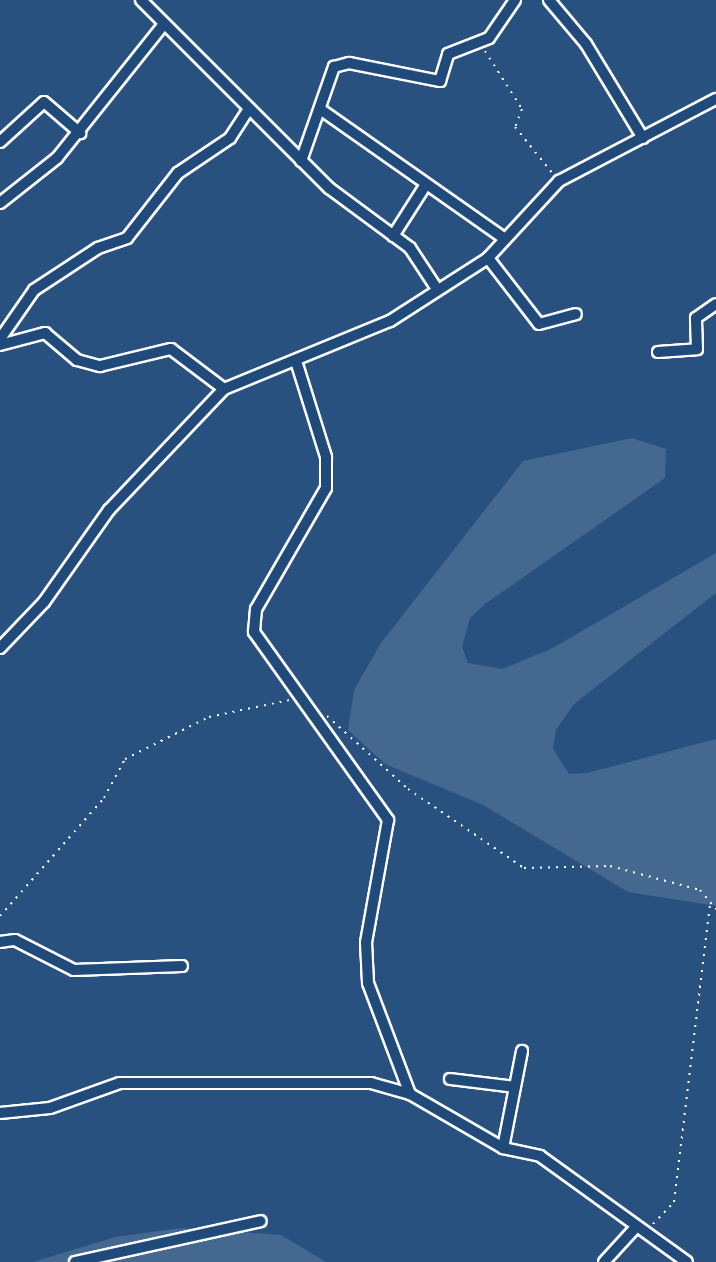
<!DOCTYPE html>
<html>
<head>
<meta charset="utf-8">
<style>
  body { margin:0 }
  #map { position:relative; width:716px; height:1262px; overflow:hidden; background:#28517f; font-family:Mynerve,sans-serif }
  div>[style] { position:absolute }
  [style*='--x'] { left:calc(var(--x)*1px); top:calc(var(--y)*1px); width:calc(var(--w)*1px); rotate:calc(var(--a)*1deg) }
  .green>* { inset:0; background:#446890 }
  .path>* { height:2px; margin-top:-1px; transform-origin:0; background:repeating-linear-gradient(90deg,#fff 0 2px,transparent 0 8px) }
  .roads { filter:drop-shadow(2px 0 #fff) drop-shadow(-2px 0 #fff) drop-shadow(0 2px #fff) drop-shadow(0 -2px #fff) }
  .street>* { height:10px; margin:-5px; padding:0 5px; transform-origin:5px; border-radius:5px; background:#1f4a7a }
  span { translate:-50% -50%; white-space:nowrap; text-align:center; line-height:1.15; -webkit-text-stroke:6px #1f4a7a; paint-order:stroke }
</style>
</head>
<body>
<div id="map">
  <div class="green">
    <i style="clip-path:polygon(632px 438px,666px 449px,665px 478px,485px 604px,470px 618px,462px 647px,468px 663px,502px 669px,551px 649px,716px 553px,716px 593px,574px 704px,556px 730px,553px 749px,569px 774px,587px 773px,716px 739px,716px 906px,628px 892px,483px 805px,385px 764px,348px 730px,354px 690px,381px 643px,523px 461px)"></i>
    <i style="clip-path:polygon(181px 1228px,281px 1235px,326px 1262px,33px 1262px,115px 1237px)"></i>
  </div>
  <div class="path">
    <i style="--x:485;--y:51;--w:69;--a:57.5"></i>
    <i style="--x:522;--y:109;--w:19;--a:111"></i>
    <i style="--x:515;--y:127;--w:60;--a:51"></i>
    <i style="--x:327;--y:716;--w:109;--a:42"></i>
    <i style="--x:408;--y:789;--w:140;--a:34.3"></i>
    <i style="--x:524;--y:868;--w:86;--a:-1.3"></i>
    <i style="--x:610;--y:866;--w:93;--a:14.9"></i>
    <i style="--x:700;--y:890;--w:25;--a:50"></i>
    <i style="--x:0;--y:916;--w:157;--a:-48.6"></i>
    <i style="--x:104;--y:798;--w:44;--a:-61.7"></i>
    <i style="--x:125;--y:759;--w:94;--a:-26.6"></i>
    <i style="--x:209;--y:717;--w:83;--a:-11.9"></i>
    <i style="--x:653;--y:1224;--w:30;--a:-46"></i>
    <i style="--x:674;--y:1202;--w:299;--a:-83.1"></i>
  </div>
  <div class="roads">
    <div class="street">
      <i style="--x:141;--y:0;--w:266;--a:45"></i>
      <i style="--x:329;--y:188;--w:101;--a:36.5"></i>
      <i style="--x:410;--y:248;--w:49;--a:56.6"></i>
      <i style="--x:549;--y:0;--w:57;--a:49.9"></i>
      <i style="--x:586;--y:44;--w:110;--a:58.8"></i>
      <i style="--x:320;--y:109;--w:226;--a:35.1"></i>
      <i style="--x:0;--y:142;--w:59;--a:-42.3"></i>
      <i style="--x:44;--y:102;--w:48;--a:40.7"></i>
      <i style="--x:301;--y:161;--w:100;--a:-70.7"></i>
      <i style="--x:334;--y:67;--w:16;--a:-15"></i>
      <i style="--x:349;--y:63;--w:93;--a:11.2"></i>
      <i style="--x:440;--y:81;--w:28;--a:-73"></i>
      <i style="--x:448;--y:54;--w:44;--a:-21.3"></i>
      <i style="--x:489;--y:38;--w:46;--a:-55.6"></i>
      <i style="--x:0;--y:203;--w:73;--a:-38.3"></i>
      <i style="--x:57;--y:158;--w:171;--a:-51.4"></i>
      <i style="--x:393;--y:236;--w:59;--a:-57.4"></i>
      <i style="--x:488;--y:258;--w:83;--a:52.3"></i>
      <i style="--x:539;--y:324;--w:38;--a:-15"></i>
      <i style="--x:0;--y:339;--w:60;--a:-55.2"></i>
      <i style="--x:34;--y:290;--w:77;--a:-33.3"></i>
      <i style="--x:98;--y:248;--w:31;--a:-19"></i>
      <i style="--x:127;--y:238;--w:83;--a:-51.9"></i>
      <i style="--x:178;--y:173;--w:63;--a:-33.9"></i>
      <i style="--x:230;--y:138;--w:35;--a:-57"></i>
      <i style="--x:0;--y:345;--w:47;--a:-14.9"></i>
      <i style="--x:45;--y:333;--w:42;--a:40.2"></i>
      <i style="--x:77;--y:360;--w:24;--a:15"></i>
      <i style="--x:100;--y:366;--w:73;--a:-13.5"></i>
      <i style="--x:171;--y:349;--w:66;--a:37"></i>
      <i style="--x:658;--y:352;--w:39;--a:-4"></i>
      <i style="--x:697;--y:349;--w:31;--a:-92"></i>
      <i style="--x:696;--y:318;--w:24;--a:-35"></i>
      <i style="--x:296;--y:361;--w:101;--a:72.6"></i>
      <i style="--x:326;--y:457;--w:31;--a:90"></i>
      <i style="--x:326;--y:488;--w:140;--a:120"></i>
      <i style="--x:256;--y:609;--w:23;--a:95"></i>
      <i style="--x:254;--y:632;--w:231;--a:54.5"></i>
      <i style="--x:388;--y:820;--w:124;--a:100.2"></i>
      <i style="--x:366;--y:942;--w:41;--a:87.2"></i>
      <i style="--x:368;--y:983;--w:119;--a:69.3"></i>
      <i style="--x:0;--y:648;--w:64;--a:-46.3"></i>
      <i style="--x:44;--y:602;--w:113;--a:-54.8"></i>
      <i style="--x:109;--y:510;--w:167;--a:-46.5"></i>
      <i style="--x:224;--y:389;--w:179;--a:-22.3"></i>
      <i style="--x:390;--y:321;--w:117;--a:-32.7"></i>
      <i style="--x:488;--y:258;--w:105;--a:-47.3"></i>
      <i style="--x:559;--y:181;--w:177;--a:-27.6"></i>
      <i style="--x:0;--y:942;--w:15;--a:-8"></i>
      <i style="--x:15;--y:940;--w:66;--a:27"></i>
      <i style="--x:74;--y:970;--w:108;--a:-2.1"></i>
      <i style="--x:450;--y:1079;--w:65;--a:7"></i>
      <i style="--x:0;--y:1113;--w:50;--a:-5.7"></i>
      <i style="--x:50;--y:1108;--w:74;--a:-19.7"></i>
      <i style="--x:120;--y:1083;--w:251;--a:0"></i>
      <i style="--x:371;--y:1083;--w:41;--a:15.8"></i>
      <i style="--x:410;--y:1094;--w:108;--a:30.1"></i>
      <i style="--x:503;--y:1148;--w:38;--a:12"></i>
      <i style="--x:540;--y:1156;--w:181;--a:35.8"></i>
      <i style="--x:503;--y:1148;--w:99;--a:-78.9"></i>
      <i style="--x:75;--y:1262;--w:190;--a:-12.4"></i>
      <i style="--x:604;--y:1262;--w:46;--a:-47.6"></i>
    </div>
  </div>
</div>
</body>
</html>
